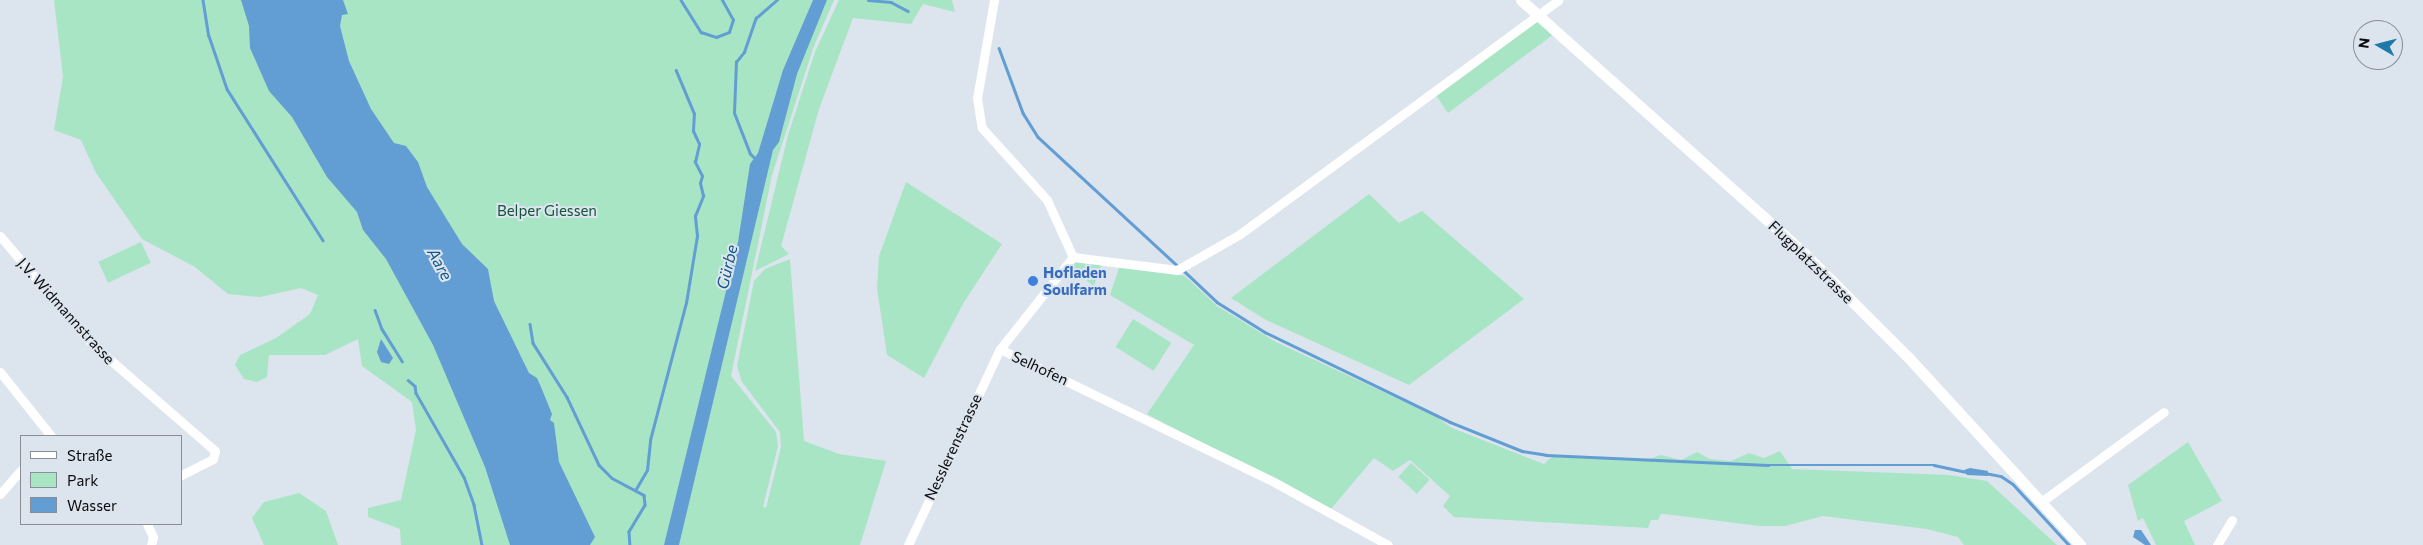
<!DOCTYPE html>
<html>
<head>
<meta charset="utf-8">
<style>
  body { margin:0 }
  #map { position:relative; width:2423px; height:545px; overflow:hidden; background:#dce4ed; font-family:Commissioner,sans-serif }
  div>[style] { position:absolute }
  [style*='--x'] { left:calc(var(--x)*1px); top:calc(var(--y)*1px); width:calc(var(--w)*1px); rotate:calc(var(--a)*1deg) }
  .green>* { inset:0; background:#a8e5c5; transform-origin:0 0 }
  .water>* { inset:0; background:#629ed3 }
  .stream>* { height:2.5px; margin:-1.25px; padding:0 1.25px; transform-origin:1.25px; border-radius:1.25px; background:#629ed3 }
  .street>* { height:9px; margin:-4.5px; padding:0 4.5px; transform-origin:4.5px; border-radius:4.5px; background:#fff }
  .secondary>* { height:11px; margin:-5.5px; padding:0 5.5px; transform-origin:5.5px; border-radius:5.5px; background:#fff }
  .dots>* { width:14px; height:14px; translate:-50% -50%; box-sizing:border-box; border:2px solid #dce4ed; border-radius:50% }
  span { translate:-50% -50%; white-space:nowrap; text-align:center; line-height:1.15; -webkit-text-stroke:4px #dce4ed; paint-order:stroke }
  .park-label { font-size:15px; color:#13543a }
  .street-label { font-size:15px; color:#0a0c0f }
  .shop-label { font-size:15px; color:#366cbe; font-weight:700 }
  .left { translate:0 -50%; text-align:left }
  .water-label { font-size:16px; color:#125688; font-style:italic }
  .legend { position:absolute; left:20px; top:435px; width:162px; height:90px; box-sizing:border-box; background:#dce4ed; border:1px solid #888e94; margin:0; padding:6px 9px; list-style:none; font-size:15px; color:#0a0c0f }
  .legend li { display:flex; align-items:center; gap:10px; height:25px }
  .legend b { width:25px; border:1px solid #888e94 }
  .north { position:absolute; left:2353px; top:20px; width:50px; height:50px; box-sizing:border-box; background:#dce4ed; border:1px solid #888e94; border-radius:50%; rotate:278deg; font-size:14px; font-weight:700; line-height:20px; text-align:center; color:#0a0c0f }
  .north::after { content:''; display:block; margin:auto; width:18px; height:22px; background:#1e7aa8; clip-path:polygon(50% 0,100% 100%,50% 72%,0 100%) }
</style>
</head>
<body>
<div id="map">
  <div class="green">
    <i style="clip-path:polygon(54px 0,813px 0,807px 14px,805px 51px,827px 0,834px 0,814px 46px,772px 175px,731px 376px,776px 432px,778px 446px,763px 507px,766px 508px,781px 447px,780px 432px,742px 382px,737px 366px,754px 281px,765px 269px,790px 259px,804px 441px,839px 454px,886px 461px,860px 545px,401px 545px,400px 529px,368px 517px,368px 508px,401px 500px,416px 430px,412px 402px,362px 366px,358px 339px,325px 355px,269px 355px,267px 377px,257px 382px,244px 379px,235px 365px,240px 355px,276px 338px,310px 314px,318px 295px,301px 288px,260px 297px,228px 294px,195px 267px,142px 239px,96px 173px,81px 140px,54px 130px,63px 77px)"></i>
    <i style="clip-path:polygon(839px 0,952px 0,955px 12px,923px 4px,911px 24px,853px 18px,819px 109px,781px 246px,789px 254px,755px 271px,788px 135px,815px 52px)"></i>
    <i style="clip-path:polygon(1540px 22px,1554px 34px,1448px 113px,1435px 94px,1530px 24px)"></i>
    <i style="clip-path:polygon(906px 182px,1002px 244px,964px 302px,924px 378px,887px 355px,877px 288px,879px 256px)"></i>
    <i style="clip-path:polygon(1369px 194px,1399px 223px,1422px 211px,1524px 299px,1409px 385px,1266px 320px,1231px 298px)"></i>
    <i style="left:141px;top:242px;width:23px;height:47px;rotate:65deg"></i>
    <i style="clip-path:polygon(1077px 260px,1102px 263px,1094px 286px,1069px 268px)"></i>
    <i style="clip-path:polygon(1120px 265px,1185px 276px,1217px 306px,1276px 342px,1435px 416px,1452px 428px,1544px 464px,1552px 457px,1643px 461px,1661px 455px,1681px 460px,1697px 452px,1710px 459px,1731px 461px,1749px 453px,1764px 458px,1780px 451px,1792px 469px,1949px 475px,1987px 481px,2057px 545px,1964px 545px,1958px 537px,1927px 529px,1823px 516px,1785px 526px,1759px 526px,1665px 514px,1661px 514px,1658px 520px,1651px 520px,1648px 528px,1454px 517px,1443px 506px,1450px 496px,1410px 460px,1393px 471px,1374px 458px,1330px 510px,1147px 414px,1194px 345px,1110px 295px)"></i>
    <i style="left:1133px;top:319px;width:45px;height:33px;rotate:32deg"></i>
    <i style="clip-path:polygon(2188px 442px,2222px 501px,2184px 521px,2195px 545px,2156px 545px,2143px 518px,2138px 521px,2128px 485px)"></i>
    <i style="left:1411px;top:463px;width:25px;height:19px;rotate:42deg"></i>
    <i style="clip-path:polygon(299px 493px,326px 511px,338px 545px,264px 545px,252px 518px,264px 502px)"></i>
  </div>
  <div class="water">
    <i style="clip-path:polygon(241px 0,343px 0,348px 14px,342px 15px,340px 26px,349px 61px,371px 109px,394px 143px,406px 146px,418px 162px,427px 187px,462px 244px,488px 269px,494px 301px,529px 373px,537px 378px,541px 387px,552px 414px,550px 420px,554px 423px,559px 462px,595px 537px,590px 545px,510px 545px,485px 467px,433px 345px,386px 259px,363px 230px,357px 212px,327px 177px,292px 117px,269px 91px,250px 48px,249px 26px)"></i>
    <i style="clip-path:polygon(813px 0,827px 0,797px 74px,779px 142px,773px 150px,679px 545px,664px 545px,738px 242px,750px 164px,758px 153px,783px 70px)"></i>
    <i style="clip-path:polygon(381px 339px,393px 358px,389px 364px,381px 362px,377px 352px)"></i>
    <i style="clip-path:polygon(1970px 468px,1988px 471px,1988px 476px,1967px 475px,1964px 470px)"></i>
    <i style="clip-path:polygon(2135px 530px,2141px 530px,2151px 545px,2145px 545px,2133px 537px)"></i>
  </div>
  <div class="stream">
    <i style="--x:203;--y:0;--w:36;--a:81"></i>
    <i style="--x:209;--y:36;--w:56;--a:71.2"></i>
    <i style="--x:227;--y:89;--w:179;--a:57.6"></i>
    <i style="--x:681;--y:0;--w:38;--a:58"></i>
    <i style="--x:701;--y:32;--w:16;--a:18"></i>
    <i style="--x:716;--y:37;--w:14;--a:-21"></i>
    <i style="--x:729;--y:32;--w:13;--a:-72"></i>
    <i style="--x:733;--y:20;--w:23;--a:-119"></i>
    <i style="--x:868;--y:0;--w:23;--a:5"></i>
    <i style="--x:891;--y:2;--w:19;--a:28"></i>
    <i style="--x:999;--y:48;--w:69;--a:69.7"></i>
    <i style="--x:1023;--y:113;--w:28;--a:58"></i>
    <i style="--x:1038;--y:137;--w:190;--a:42.7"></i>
    <i style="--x:756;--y:160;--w:8;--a:-135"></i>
    <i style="--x:750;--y:154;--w:44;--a:-111.3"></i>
    <i style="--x:734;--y:113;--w:51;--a:-87.8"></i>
    <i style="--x:736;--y:62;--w:13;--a:-51"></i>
    <i style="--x:744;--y:52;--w:36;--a:-71"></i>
    <i style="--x:756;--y:18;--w:28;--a:-41"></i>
    <i style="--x:1182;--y:269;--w:48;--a:43.3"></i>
    <i style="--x:1217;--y:302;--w:57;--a:32"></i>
    <i style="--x:1265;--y:332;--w:206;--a:25.9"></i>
    <i style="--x:1450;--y:422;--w:78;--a:21.9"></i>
    <i style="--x:1522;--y:451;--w:24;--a:9"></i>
    <i style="--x:1546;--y:455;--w:222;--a:2.6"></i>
    <i style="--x:1768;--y:465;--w:166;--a:0"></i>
    <i style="--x:1934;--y:465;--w:34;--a:12"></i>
    <i style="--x:375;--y:310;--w:20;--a:70"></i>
    <i style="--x:382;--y:329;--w:38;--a:58"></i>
    <i style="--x:530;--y:324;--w:19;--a:81"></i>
    <i style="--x:533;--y:343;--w:64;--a:57.8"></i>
    <i style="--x:567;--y:397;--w:75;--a:64.8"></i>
    <i style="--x:599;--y:465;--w:18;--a:45"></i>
    <i style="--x:612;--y:478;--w:36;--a:28"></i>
    <i style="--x:644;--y:495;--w:10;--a:84"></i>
    <i style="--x:645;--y:505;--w:31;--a:121"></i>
    <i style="--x:629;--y:532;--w:13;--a:86"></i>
    <i style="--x:408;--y:380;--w:9;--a:41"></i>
    <i style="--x:415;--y:386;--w:7;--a:82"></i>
    <i style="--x:416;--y:393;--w:97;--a:60.3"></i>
    <i style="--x:464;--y:477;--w:30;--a:70"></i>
    <i style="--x:474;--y:505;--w:41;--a:78.7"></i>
    <i style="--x:1985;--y:473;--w:16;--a:11"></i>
    <i style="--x:2001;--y:476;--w:14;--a:34"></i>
    <i style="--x:2013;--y:484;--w:83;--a:47.4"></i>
    <i style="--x:636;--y:489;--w:22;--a:-60"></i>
    <i style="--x:647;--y:470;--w:30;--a:-84"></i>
    <i style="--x:650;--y:440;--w:142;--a:-75.3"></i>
    <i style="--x:686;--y:303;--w:68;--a:-80.7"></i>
    <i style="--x:697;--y:236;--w:20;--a:-96"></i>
    <i style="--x:695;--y:216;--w:22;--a:-68"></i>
    <i style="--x:703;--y:196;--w:13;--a:-103"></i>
    <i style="--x:700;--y:183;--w:7;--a:-74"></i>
    <i style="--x:702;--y:176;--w:16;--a:-117"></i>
    <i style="--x:695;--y:162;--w:18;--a:-77"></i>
    <i style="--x:699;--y:144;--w:14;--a:-115"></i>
    <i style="--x:693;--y:131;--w:17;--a:-87"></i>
    <i style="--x:694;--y:114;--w:47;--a:-112.7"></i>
  </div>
  <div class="street">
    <i style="--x:994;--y:0;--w:99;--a:99.8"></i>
    <i style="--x:977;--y:98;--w:30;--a:81"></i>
    <i style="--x:982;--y:128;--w:97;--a:47.9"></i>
    <i style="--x:1047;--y:200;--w:63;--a:65.5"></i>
    <i style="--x:0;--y:236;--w:142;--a:49.6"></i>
    <i style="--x:92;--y:344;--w:163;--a:41"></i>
    <i style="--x:215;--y:451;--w:8;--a:104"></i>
    <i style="--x:213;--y:459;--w:36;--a:153"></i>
    <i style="--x:1073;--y:257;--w:105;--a:7.1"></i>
    <i style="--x:1177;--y:270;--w:73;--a:-29.7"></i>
    <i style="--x:1240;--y:234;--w:395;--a:-36.3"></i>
    <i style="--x:1000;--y:349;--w:305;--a:25.9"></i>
    <i style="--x:1274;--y:482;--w:130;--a:28.9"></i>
    <i style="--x:0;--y:372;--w:82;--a:51.4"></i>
    <i style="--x:0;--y:494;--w:32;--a:-49"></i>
    <i style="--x:2041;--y:502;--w:152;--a:-36.2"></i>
    <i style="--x:147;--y:524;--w:14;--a:65"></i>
    <i style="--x:153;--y:537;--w:8;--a:104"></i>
    <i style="--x:908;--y:545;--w:217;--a:-64.9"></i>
    <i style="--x:1000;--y:349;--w:117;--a:-51.6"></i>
    <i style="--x:2217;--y:545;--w:29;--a:-59"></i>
  </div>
  <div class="secondary">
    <i style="--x:1521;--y:0;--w:377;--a:41.8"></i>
    <i style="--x:1802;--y:251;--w:150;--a:45"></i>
    <i style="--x:1908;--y:357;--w:255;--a:47.5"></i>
  </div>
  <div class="dots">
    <i style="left:1033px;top:281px;background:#3f7fe0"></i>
  </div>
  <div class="park-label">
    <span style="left:547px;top:211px">Belper Giessen</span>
  </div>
  <div class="street-label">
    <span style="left:1811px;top:262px;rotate:44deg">Flugplatzstrasse</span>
    <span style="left:66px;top:311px;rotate:48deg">J.V. Widmannstrasse</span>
    <span style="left:1040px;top:368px;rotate:25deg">Selhofen</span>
    <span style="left:953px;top:447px;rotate:-65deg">Nesslerenstrasse</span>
  </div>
  <div class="shop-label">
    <span class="left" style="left:1043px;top:281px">Hofladen<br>Soulfarm</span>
  </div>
  <div class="water-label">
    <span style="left:440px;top:264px;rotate:61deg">Aare</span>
    <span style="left:727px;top:267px;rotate:-77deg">Gürbe</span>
  </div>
  <ul class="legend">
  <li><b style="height:6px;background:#fff"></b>Straße</li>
  <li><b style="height:14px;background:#a8e5c5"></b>Park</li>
  <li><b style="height:14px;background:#629ed3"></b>Wasser</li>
  </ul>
  <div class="north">N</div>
</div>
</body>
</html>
